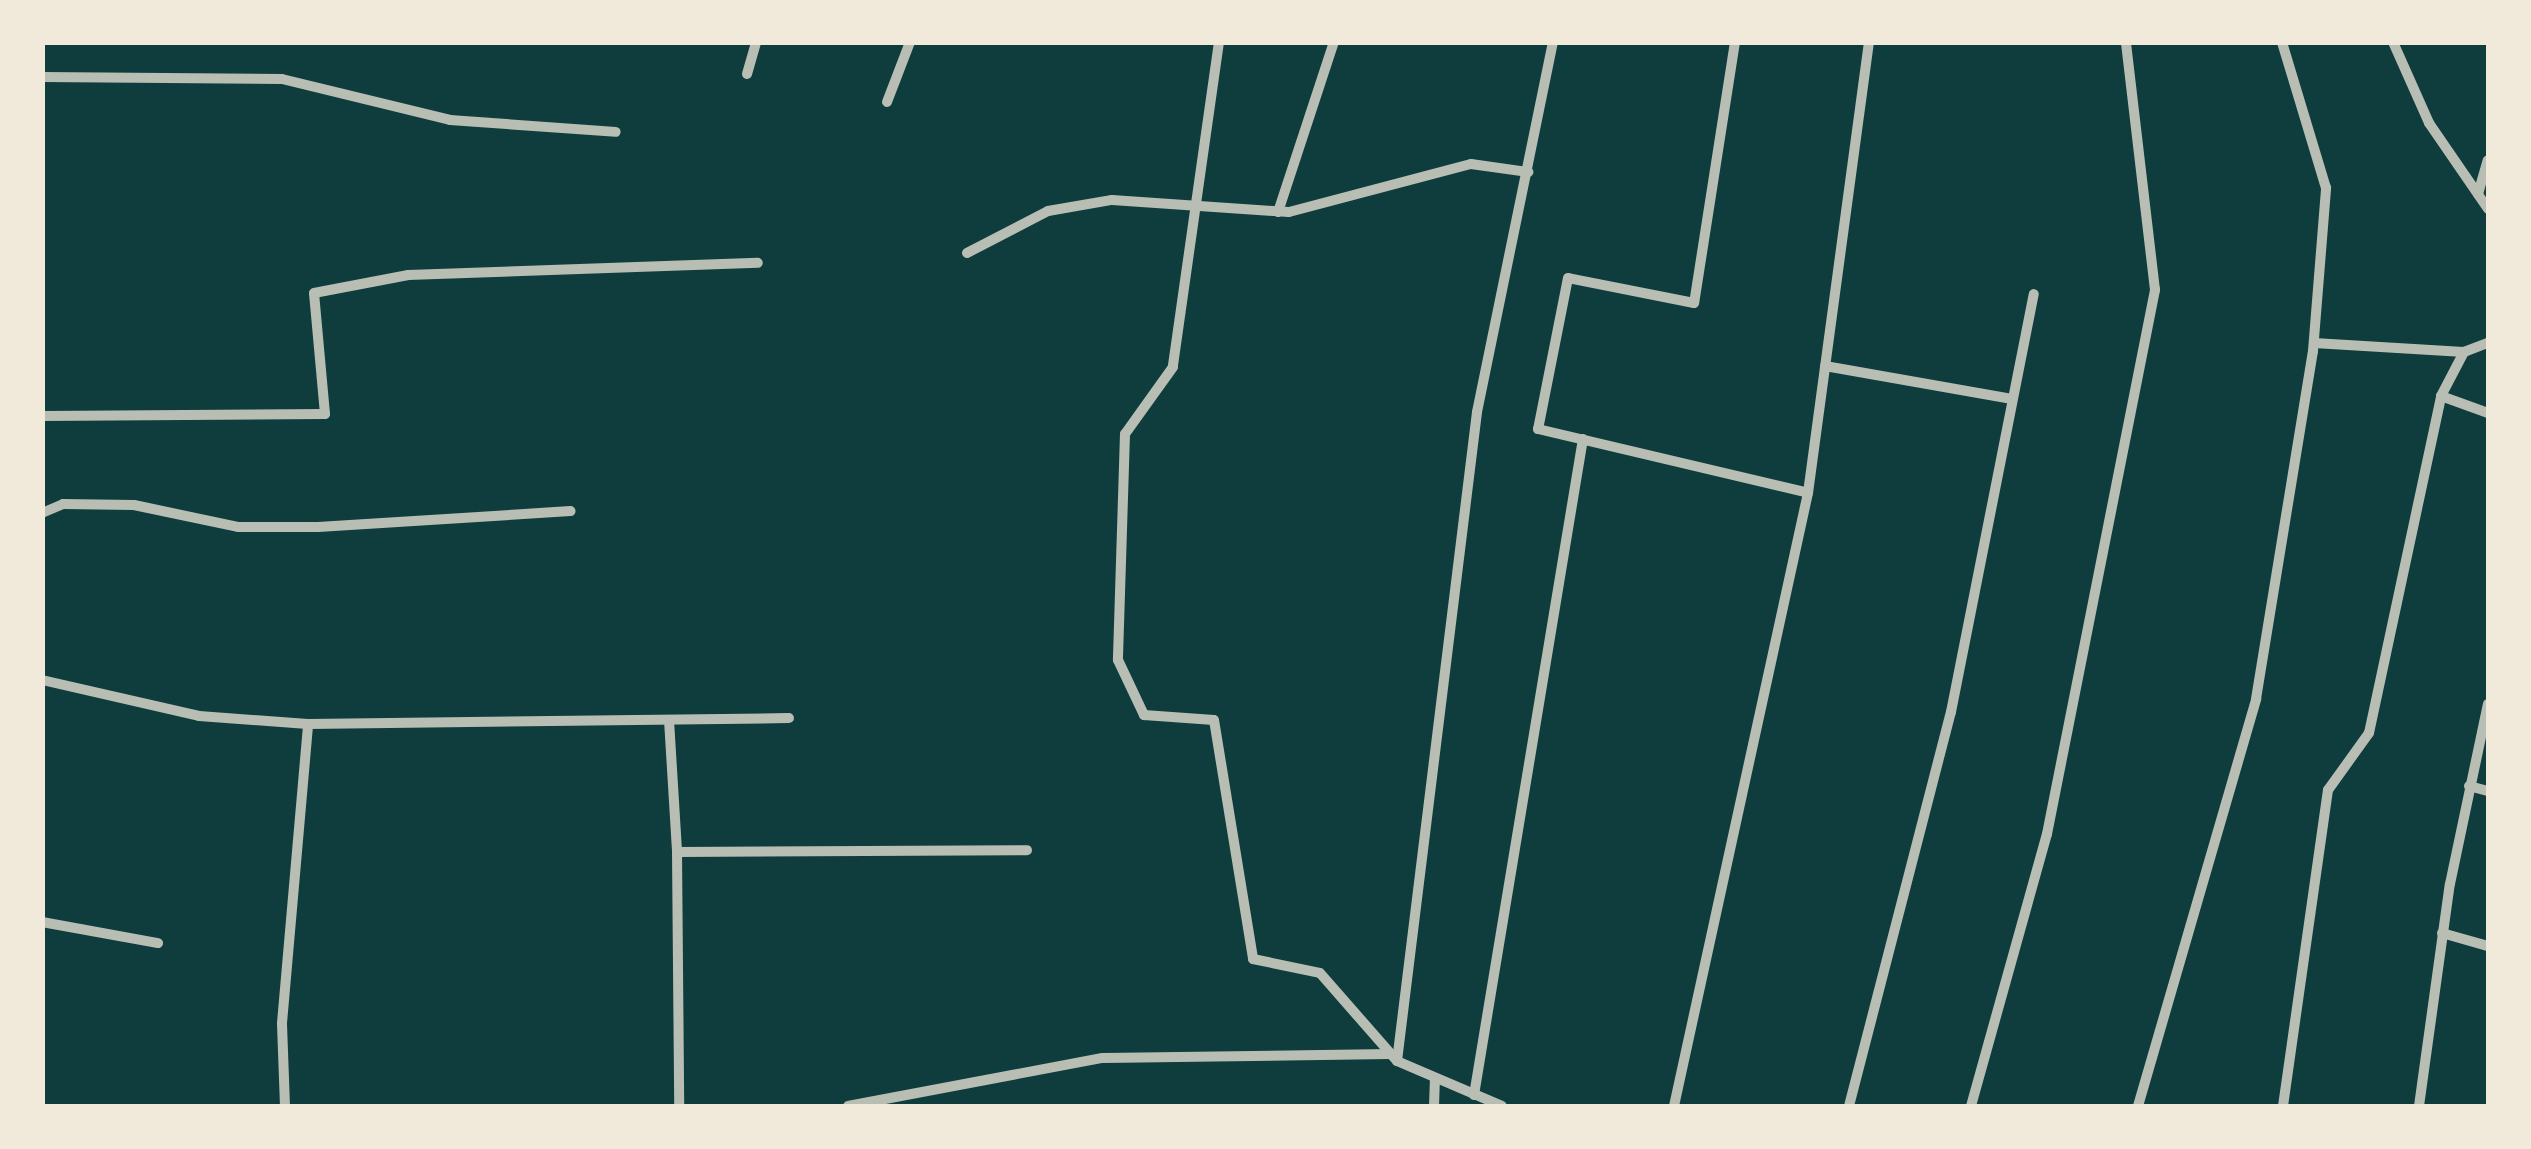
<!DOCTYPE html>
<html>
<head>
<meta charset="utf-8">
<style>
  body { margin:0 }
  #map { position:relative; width:2531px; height:1149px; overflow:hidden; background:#0f3d3e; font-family:Mulish,sans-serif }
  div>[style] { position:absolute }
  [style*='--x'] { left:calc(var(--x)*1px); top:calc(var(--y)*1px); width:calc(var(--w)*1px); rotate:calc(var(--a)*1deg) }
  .minor>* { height:10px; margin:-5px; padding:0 5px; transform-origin:5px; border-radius:5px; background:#b8beb3 }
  span { translate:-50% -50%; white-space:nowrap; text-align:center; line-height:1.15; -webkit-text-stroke:10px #f1e9da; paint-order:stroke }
  .frame { position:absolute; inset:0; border:45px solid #f1e9da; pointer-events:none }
</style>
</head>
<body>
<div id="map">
  <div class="minor">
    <i style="--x:1219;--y:42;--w:328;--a:98.1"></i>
    <i style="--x:1173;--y:367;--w:82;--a:125.6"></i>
    <i style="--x:1125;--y:434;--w:226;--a:91.8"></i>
    <i style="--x:1118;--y:660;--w:61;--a:64.7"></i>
    <i style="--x:1144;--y:715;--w:70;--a:4.1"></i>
    <i style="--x:1214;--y:720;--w:242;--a:80.7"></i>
    <i style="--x:1253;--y:959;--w:68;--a:11.8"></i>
    <i style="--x:1320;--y:973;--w:117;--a:48.8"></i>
    <i style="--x:1397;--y:1061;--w:114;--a:23.2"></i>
    <i style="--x:1735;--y:42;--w:264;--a:98.9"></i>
    <i style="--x:1694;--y:303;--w:128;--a:-168.8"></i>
    <i style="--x:1568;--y:278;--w:154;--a:101.2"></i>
    <i style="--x:1538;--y:429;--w:277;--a:13.3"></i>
    <i style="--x:2393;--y:42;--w:89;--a:66"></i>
    <i style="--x:2429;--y:123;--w:104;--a:55.5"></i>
    <i style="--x:747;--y:74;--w:33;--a:-74"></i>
    <i style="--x:42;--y:77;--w:240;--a:0.5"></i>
    <i style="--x:282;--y:79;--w:173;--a:13.7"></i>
    <i style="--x:450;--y:120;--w:166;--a:4.1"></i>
    <i style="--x:887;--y:102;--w:64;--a:-69"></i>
    <i style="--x:2478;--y:194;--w:35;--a:-74"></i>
    <i style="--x:1278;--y:212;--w:179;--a:-71.8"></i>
    <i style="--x:967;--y:253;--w:91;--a:-27.4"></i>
    <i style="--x:1048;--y:211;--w:65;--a:-9.8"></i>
    <i style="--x:1112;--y:200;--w:177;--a:3.9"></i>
    <i style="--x:1289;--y:212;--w:188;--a:-14.8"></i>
    <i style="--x:1471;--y:164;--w:58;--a:8"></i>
    <i style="--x:2314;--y:343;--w:150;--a:3.4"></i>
    <i style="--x:2464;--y:352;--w:26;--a:-21"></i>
    <i style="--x:1825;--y:366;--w:190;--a:10"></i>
    <i style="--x:2441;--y:396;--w:50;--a:19.9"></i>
    <i style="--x:42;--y:416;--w:283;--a:-0.4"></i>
    <i style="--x:325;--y:414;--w:121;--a:-95.2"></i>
    <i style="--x:314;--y:293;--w:96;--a:-10.8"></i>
    <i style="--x:408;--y:275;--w:350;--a:-2"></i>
    <i style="--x:42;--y:513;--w:23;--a:-23"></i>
    <i style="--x:63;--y:504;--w:71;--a:0.8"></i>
    <i style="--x:134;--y:505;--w:106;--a:11.9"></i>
    <i style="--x:238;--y:527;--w:80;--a:0"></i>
    <i style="--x:318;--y:527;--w:253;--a:-3.6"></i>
    <i style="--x:42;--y:680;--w:161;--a:12.9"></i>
    <i style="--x:199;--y:716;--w:109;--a:4.2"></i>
    <i style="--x:308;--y:724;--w:481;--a:-0.7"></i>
    <i style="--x:669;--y:720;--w:132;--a:86.5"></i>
    <i style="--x:677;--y:852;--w:350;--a:-0.3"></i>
    <i style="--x:2469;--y:786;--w:20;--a:15"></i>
    <i style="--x:677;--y:852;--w:254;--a:89.5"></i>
    <i style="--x:42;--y:922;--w:118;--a:10.3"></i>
    <i style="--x:2442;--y:933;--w:48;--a:15.8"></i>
    <i style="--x:1397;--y:1061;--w:654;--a:-82.97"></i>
    <i style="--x:1477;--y:412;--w:378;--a:-78.4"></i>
    <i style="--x:1474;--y:1095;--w:665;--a:-80.57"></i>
    <i style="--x:285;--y:1106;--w:83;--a:-92.1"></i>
    <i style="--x:282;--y:1023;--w:300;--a:-85"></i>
    <i style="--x:848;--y:1106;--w:259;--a:-10.7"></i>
    <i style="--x:1103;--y:1058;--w:287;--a:-0.8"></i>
    <i style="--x:1434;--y:1106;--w:28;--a:-88"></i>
    <i style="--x:1674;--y:1106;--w:627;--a:-77.67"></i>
    <i style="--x:1808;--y:493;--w:455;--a:-82.3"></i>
    <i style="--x:1849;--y:1106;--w:407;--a:-75.5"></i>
    <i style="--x:1951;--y:712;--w:426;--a:-78.8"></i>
    <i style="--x:1971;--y:1106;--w:282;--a:-74.4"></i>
    <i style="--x:2047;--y:834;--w:555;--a:-78.77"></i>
    <i style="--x:2155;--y:290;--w:250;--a:-96.7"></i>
    <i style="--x:2138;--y:1106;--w:424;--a:-73.8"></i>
    <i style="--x:2256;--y:699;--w:353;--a:-80.7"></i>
    <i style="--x:2313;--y:351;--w:164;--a:-85.4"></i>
    <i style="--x:2326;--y:188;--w:152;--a:-106.8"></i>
    <i style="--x:2283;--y:1106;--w:319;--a:-81.9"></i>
    <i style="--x:2328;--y:790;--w:70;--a:-54.3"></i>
    <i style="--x:2369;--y:733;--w:345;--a:-77.9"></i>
    <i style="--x:2441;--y:396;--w:50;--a:-62.4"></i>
    <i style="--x:2419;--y:1106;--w:224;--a:-82.1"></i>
    <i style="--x:2450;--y:884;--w:184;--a:-78.1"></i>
  </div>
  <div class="frame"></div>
</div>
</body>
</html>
